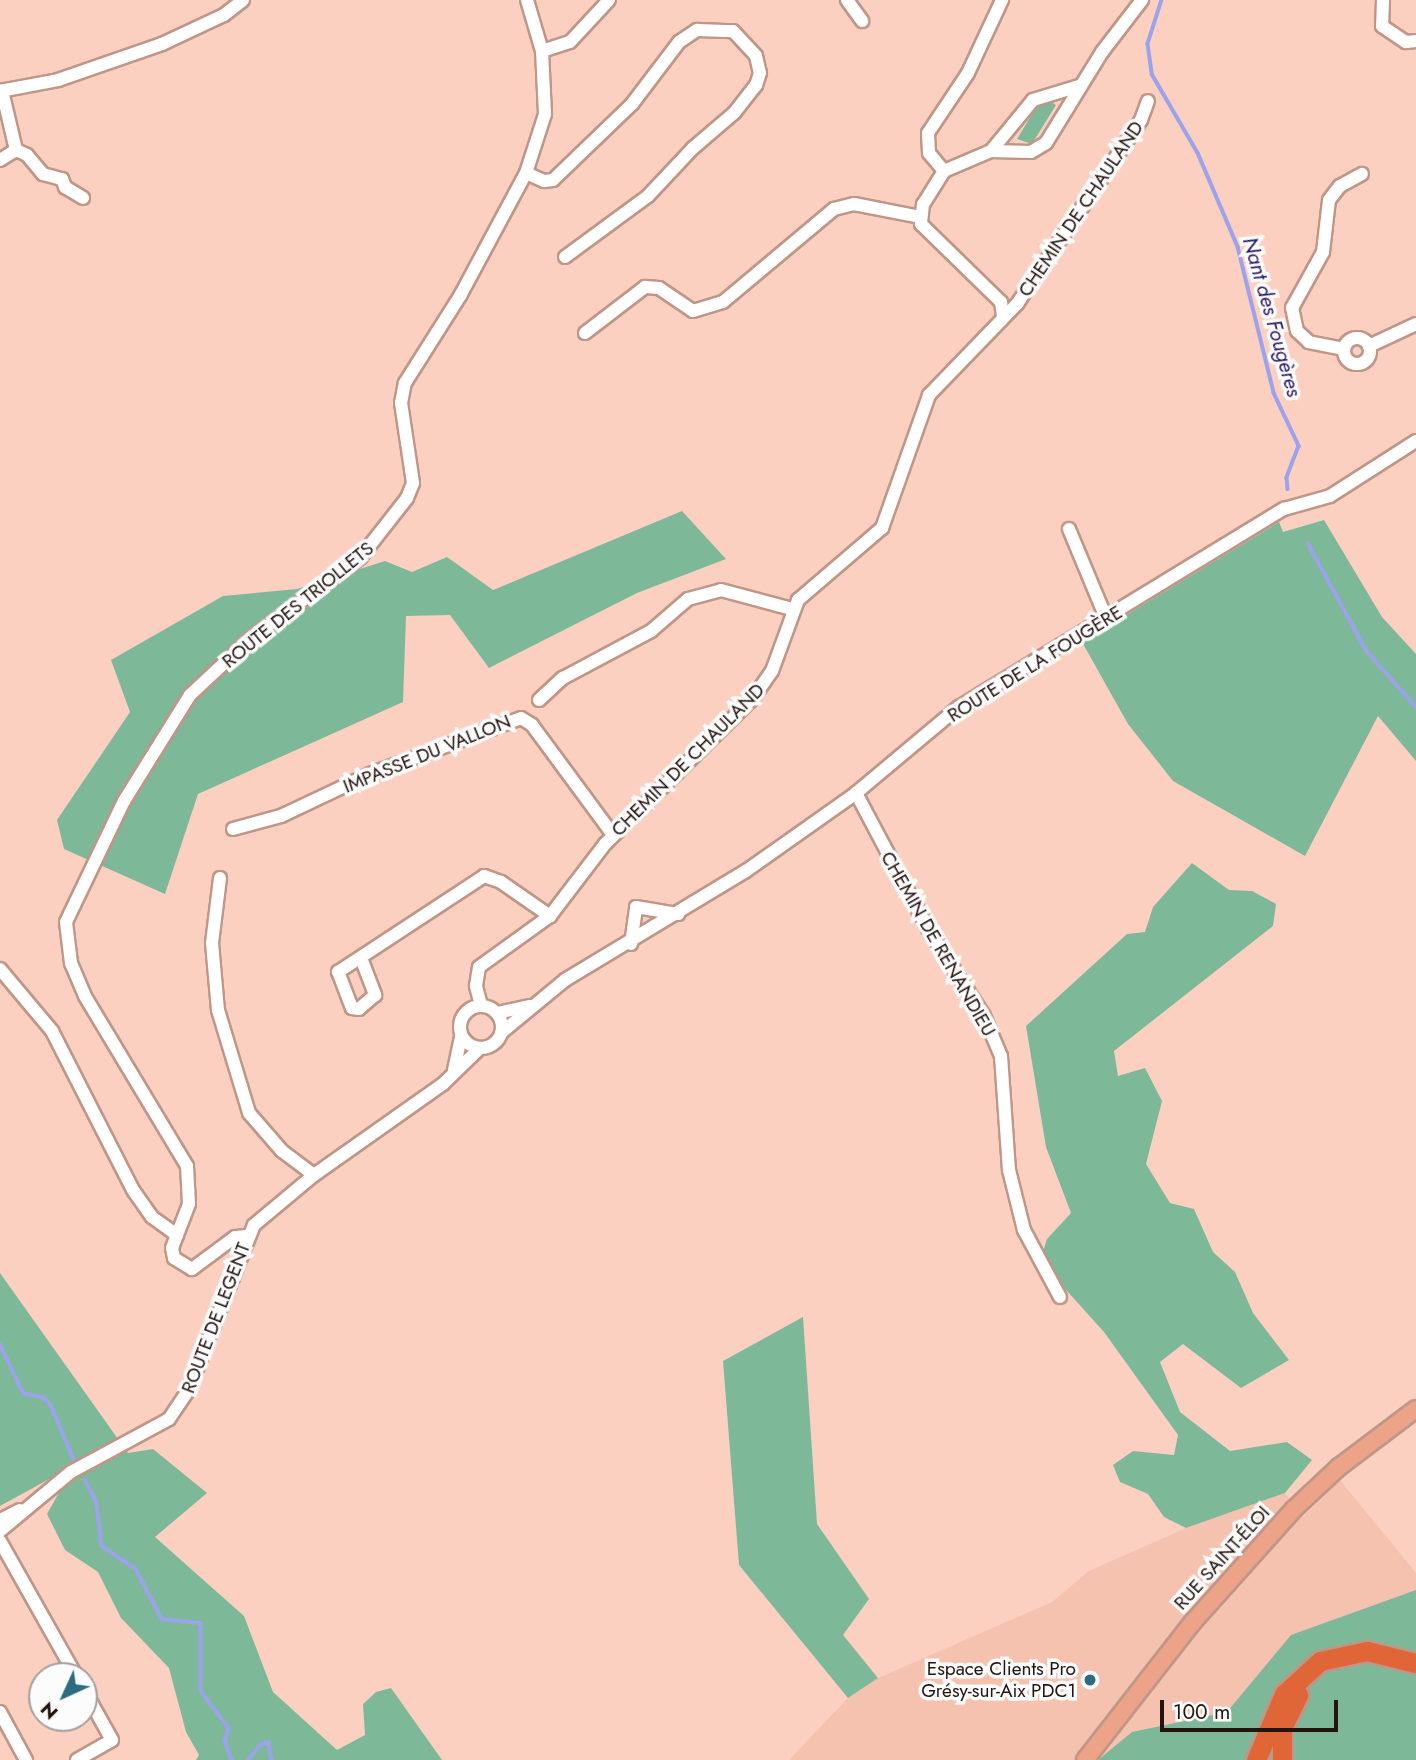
<!DOCTYPE html>
<html>
<head>
<meta charset="utf-8">
<style>
  body { margin:0 }
  #map { position:relative; width:1416px; height:1760px; overflow:hidden; background:#fcd0c0; font-family:Jost,sans-serif }
  div>[style] { position:absolute }
  [style*='--x'] { left:calc(var(--x)*1px); top:calc(var(--y)*1px); width:calc(var(--w)*1px); rotate:calc(var(--a)*1deg) }
  .built>* { inset:0; background:#f5c2b0 }
  .green>* { inset:0; background:#7db999 }
  .stream>* { height:3.5px; margin:-1.75px; padding:0 1.75px; transform-origin:1.75px; border-radius:1.75px; background:#9da2ec }
  .roads { filter:drop-shadow(2px 0 #bf9687) drop-shadow(-2px 0 #bf9687) drop-shadow(0 2px #bf9687) drop-shadow(0 -2px #bf9687) }
  .minor>* { height:12px; margin:-6px; padding:0 6px; transform-origin:6px; border-radius:6px; background:#fff }
  .minor>.ring { margin:-6px; padding:0; box-sizing:content-box; background:none; border:12px solid #fff; border-radius:50% }
  .major>* { height:16px; margin:-8px; padding:0 8px; transform-origin:8px; border-radius:8px; background:#eca387 }
  .highway>* { height:19px; margin:-9.5px; padding:0 9.5px; transform-origin:9.5px; border-radius:9.5px; background:#e06637 }
  .dots>* { width:19px; height:19px; translate:-50% -50%; box-sizing:border-box; border:4px solid #fcfcfc; border-radius:50% }
  span { translate:-50% -50%; white-space:nowrap; text-align:center; line-height:1.15; -webkit-text-stroke:7px #fcfcfc; paint-order:stroke }
  .street-label { font-size:19px; color:#23140f }
  .poi-label { font-size:19px; color:#23140f }
  .right { translate:-100% -50%; text-align:right }
  .water-label { font-size:21px; color:#24176c; font-style:italic }
  .north { position:absolute; left:28px; top:1662px; width:70px; height:70px; box-sizing:border-box; background:#fcfcfc; border:2px solid #a59f9d; border-radius:50%; rotate:225deg; font-size:19px; font-weight:700; line-height:28px; text-align:center; color:#23140f }
  .north::after { content:''; display:block; margin:auto; width:24px; height:32px; background:#2b6c80; clip-path:polygon(50% 0,100% 100%,50% 72%,0 100%) }
  .scale { position:absolute; left:1160px; top:1700px; width:178px; height:32px; box-sizing:border-box; border:4px solid #23140f; border-top:0; padding-left:9px; font-size:21px; line-height:24px; white-space:nowrap; color:#23140f; -webkit-text-stroke:5px #fcfcfc; paint-order:stroke }
</style>
</head>
<body>
<div id="map">
  <div class="built">
    <i style="clip-path:polygon(1340px 1480px,1416px 1573px,1416px 1760px,789px 1760px,848px 1698px,878px 1678px,1052px 1602px,1089px 1571px,1186px 1528px,1285px 1493px,1302px 1518px)"></i>
  </div>
  <div class="green">
    <i style="clip-path:polygon(1048px 100px,1056px 105px,1032px 144px,1017px 139px,1040px 101px)"></i>
    <i style="clip-path:polygon(682px 511px,726px 559px,637px 593px,489px 668px,450px 615px,406px 616px,403px 702px,198px 794px,165px 894px,64px 849px,57px 820px,130px 712px,111px 660px,223px 596px,297px 589px,385px 561px,412px 572px,447px 557px,493px 590px)"></i>
    <i style="clip-path:polygon(1324px 520px,1382px 617px,1416px 654px,1416px 761px,1378px 716px,1305px 856px,1173px 781px,1128px 724px,1082px 642px,1279px 522px,1283px 532px)"></i>
    <i style="clip-path:polygon(1192px 863px,1229px 890px,1252px 891px,1276px 904px,1273px 926px,1114px 1051px,1118px 1076px,1145px 1068px,1162px 1101px,1146px 1164px,1170px 1203px,1194px 1209px,1213px 1252px,1235px 1272px,1253px 1313px,1289px 1360px,1241px 1388px,1183px 1344px,1160px 1362px,1180px 1412px,1230px 1451px,1287px 1442px,1312px 1460px,1285px 1493px,1186px 1528px,1164px 1517px,1148px 1494px,1120px 1482px,1113px 1465px,1133px 1451px,1174px 1455px,1178px 1435px,1104px 1332px,1040px 1261px,1047px 1239px,1071px 1213px,1046px 1147px,1026px 1026px,1127px 934px,1145px 932px,1153px 907px)"></i>
    <i style="clip-path:polygon(0 1273px,128px 1453px,153px 1449px,207px 1493px,155px 1537px,244px 1616px,273px 1692px,337px 1750px,365px 1735px,363px 1704px,376px 1692px,391px 1688px,442px 1760px,196px 1760px,199px 1755px,186px 1732px,169px 1668px,121px 1618px,98px 1572px,65px 1550px,47px 1514px,61px 1489px,53px 1477px,0 1506px)"></i>
    <i style="clip-path:polygon(803px 1317px,817px 1524px,869px 1599px,843px 1635px,878px 1678px,848px 1698px,739px 1565px,723px 1361px)"></i>
    <i style="clip-path:polygon(1416px 1590px,1416px 1760px,1098px 1760px,1132px 1732px,1227px 1712px,1291px 1635px)"></i>
  </div>
  <div class="stream">
    <i style="--x:1162;--y:0;--w:46;--a:107.7"></i>
    <i style="--x:1148;--y:44;--w:30;--a:82"></i>
    <i style="--x:1152;--y:74;--w:91;--a:59.8"></i>
    <i style="--x:1198;--y:153;--w:102;--a:66.9"></i>
    <i style="--x:1238;--y:247;--w:150;--a:76.1"></i>
    <i style="--x:1274;--y:393;--w:59;--a:64.7"></i>
    <i style="--x:1299;--y:446;--w:34;--a:111"></i>
    <i style="--x:1287;--y:478;--w:11;--a:85"></i>
    <i style="--x:1308;--y:543;--w:122;--a:61.5"></i>
    <i style="--x:1366;--y:650;--w:76;--a:48.7"></i>
    <i style="--x:0;--y:1344;--w:55;--a:64.4"></i>
    <i style="--x:24;--y:1394;--w:19;--a:9"></i>
    <i style="--x:43;--y:1397;--w:11;--a:45"></i>
    <i style="--x:51;--y:1405;--w:60;--a:67.3"></i>
    <i style="--x:85;--y:1480;--w:26;--a:62"></i>
    <i style="--x:97;--y:1503;--w:43;--a:83.4"></i>
    <i style="--x:102;--y:1546;--w:41;--a:34.1"></i>
    <i style="--x:136;--y:1569;--w:56;--a:62.5"></i>
    <i style="--x:162;--y:1619;--w:39;--a:6"></i>
    <i style="--x:201;--y:1623;--w:68;--a:90"></i>
    <i style="--x:201;--y:1691;--w:46;--a:52.9"></i>
    <i style="--x:229;--y:1728;--w:14;--a:107"></i>
    <i style="--x:225;--y:1741;--w:20;--a:70"></i>
    <i style="--x:248;--y:1760;--w:19;--a:-51"></i>
    <i style="--x:260;--y:1745;--w:9;--a:-18"></i>
    <i style="--x:269;--y:1742;--w:18;--a:81"></i>
  </div>
  <div class="roads">
    <div class="minor">
      <i style="--x:847;--y:0;--w:26;--a:54"></i>
      <i style="--x:1383;--y:0;--w:26;--a:92"></i>
      <i style="--x:1382;--y:26;--w:29;--a:34"></i>
      <i style="--x:1406;--y:42;--w:10;--a:-6"></i>
      <i style="--x:542;--y:51;--w:29;--a:-18"></i>
      <i style="--x:570;--y:42;--w:57;--a:-47.1"></i>
      <i style="--x:0;--y:91;--w:59;--a:-10.7"></i>
      <i style="--x:58;--y:80;--w:110;--a:-19.1"></i>
      <i style="--x:162;--y:44;--w:68;--a:-25.1"></i>
      <i style="--x:224;--y:15;--w:24;--a:-38"></i>
      <i style="--x:16;--y:150;--w:12;--a:24"></i>
      <i style="--x:27;--y:155;--w:25;--a:50"></i>
      <i style="--x:43;--y:174;--w:20;--a:15"></i>
      <i style="--x:62;--y:179;--w:9;--a:69"></i>
      <i style="--x:65;--y:187;--w:21;--a:31"></i>
      <i style="--x:991;--y:151;--w:40;--a:1.4"></i>
      <i style="--x:1031;--y:152;--w:17;--a:-31"></i>
      <i style="--x:1046;--y:143;--w:107;--a:-58.4"></i>
      <i style="--x:1102;--y:52;--w:66;--a:-52.4"></i>
      <i style="--x:0;--y:160;--w:19;--a:-32"></i>
      <i style="--x:16;--y:150;--w:61;--a:-103.3"></i>
      <i style="--x:944;--y:171;--w:23;--a:-130"></i>
      <i style="--x:929;--y:153;--w:20;--a:-93"></i>
      <i style="--x:928;--y:133;--w:72;--a:-56.3"></i>
      <i style="--x:968;--y:73;--w:81;--a:-65"></i>
      <i style="--x:944;--y:171;--w:39;--a:122"></i>
      <i style="--x:923;--y:204;--w:20;--a:96"></i>
      <i style="--x:921;--y:224;--w:112;--a:44.3"></i>
      <i style="--x:1001;--y:302;--w:14;--a:82"></i>
      <i style="--x:944;--y:171;--w:51;--a:-23.1"></i>
      <i style="--x:991;--y:151;--w:66;--a:-50.5"></i>
      <i style="--x:1033;--y:100;--w:48;--a:-16.9"></i>
      <i style="--x:526;--y:173;--w:20;--a:24"></i>
      <i style="--x:544;--y:181;--w:9;--a:-6"></i>
      <i style="--x:553;--y:180;--w:110;--a:-43.9"></i>
      <i style="--x:632;--y:104;--w:78;--a:-52.8"></i>
      <i style="--x:679;--y:42;--w:22;--a:-34"></i>
      <i style="--x:697;--y:30;--w:36;--a:2"></i>
      <i style="--x:733;--y:31;--w:34;--a:47"></i>
      <i style="--x:756;--y:56;--w:17;--a:77"></i>
      <i style="--x:760;--y:73;--w:13;--a:108"></i>
      <i style="--x:756;--y:85;--w:36;--a:128"></i>
      <i style="--x:734;--y:113;--w:54;--a:139.5"></i>
      <i style="--x:693;--y:148;--w:66;--a:133.2"></i>
      <i style="--x:648;--y:196;--w:103;--a:143.7"></i>
      <i style="--x:585;--y:333;--w:76;--a:-37.5"></i>
      <i style="--x:645;--y:287;--w:14;--a:4"></i>
      <i style="--x:659;--y:288;--w:41;--a:34.1"></i>
      <i style="--x:693;--y:311;--w:31;--a:-17"></i>
      <i style="--x:723;--y:302;--w:145;--a:-40"></i>
      <i style="--x:834;--y:209;--w:21;--a:-14"></i>
      <i style="--x:854;--y:204;--w:67;--a:11.1"></i>
      <i class="ring" style="left:1344px;top:338px;width:14px;height:14px"></i>
      <i style="--x:1369;--y:346;--w:52;--a:-25.1"></i>
      <i style="--x:1344;--y:349;--w:36;--a:-169"></i>
      <i style="--x:1309;--y:342;--w:16;--a:-137"></i>
      <i style="--x:1297;--y:331;--w:24;--a:-102"></i>
      <i style="--x:1292;--y:308;--w:64;--a:-61"></i>
      <i style="--x:1323;--y:252;--w:52;--a:-83.4"></i>
      <i style="--x:1329;--y:200;--w:18;--a:-52"></i>
      <i style="--x:1340;--y:186;--w:25;--a:-29"></i>
      <i style="--x:1069;--y:529;--w:96;--a:67.4"></i>
      <i style="--x:539;--y:700;--w:33;--a:-43"></i>
      <i style="--x:563;--y:678;--w:100;--a:-28.1"></i>
      <i style="--x:651;--y:631;--w:49;--a:-40.9"></i>
      <i style="--x:688;--y:599;--w:34;--a:-15"></i>
      <i style="--x:721;--y:590;--w:73;--a:15"></i>
      <i style="--x:856;--y:793;--w:154;--a:62.1"></i>
      <i style="--x:928;--y:929;--w:103;--a:57.2"></i>
      <i style="--x:984;--y:1016;--w:43;--a:67"></i>
      <i style="--x:1001;--y:1056;--w:114;--a:86"></i>
      <i style="--x:1009;--y:1170;--w:62;--a:76"></i>
      <i style="--x:1024;--y:1230;--w:76;--a:61.8"></i>
      <i style="--x:233;--y:829;--w:50;--a:-15.2"></i>
      <i style="--x:281;--y:816;--w:98;--a:-25.3"></i>
      <i style="--x:370;--y:774;--w:161;--a:-20.3"></i>
      <i style="--x:521;--y:718;--w:13;--a:32"></i>
      <i style="--x:532;--y:725;--w:137;--a:53.6"></i>
      <i style="--x:220;--y:878;--w:65;--a:97"></i>
      <i style="--x:212;--y:943;--w:67;--a:84.9"></i>
      <i style="--x:218;--y:1010;--w:108;--a:73.2"></i>
      <i style="--x:249;--y:1113;--w:50;--a:49"></i>
      <i style="--x:282;--y:1151;--w:40;--a:37"></i>
      <i style="--x:631;--y:944;--w:37;--a:-82"></i>
      <i style="--x:636;--y:907;--w:43;--a:9.5"></i>
      <i style="--x:361;--y:958;--w:40;--a:69"></i>
      <i style="--x:375;--y:995;--w:21;--a:139"></i>
      <i style="--x:359;--y:1009;--w:7;--a:-172"></i>
      <i style="--x:352;--y:1008;--w:39;--a:-111"></i>
      <i style="--x:338;--y:972;--w:175;--a:-33.3"></i>
      <i style="--x:484;--y:876;--w:18;--a:19"></i>
      <i style="--x:501;--y:882;--w:60;--a:34.8"></i>
      <i style="--x:0;--y:969;--w:81;--a:50"></i>
      <i style="--x:52;--y:1031;--w:178;--a:63"></i>
      <i style="--x:133;--y:1190;--w:33;--a:55"></i>
      <i style="--x:152;--y:1217;--w:31;--a:36"></i>
      <i style="--x:481;--y:1005;--w:20;--a:-105"></i>
      <i style="--x:476;--y:986;--w:19;--a:-81"></i>
      <i style="--x:479;--y:967;--w:87;--a:-35.7"></i>
      <i style="--x:550;--y:916;--w:91;--a:-52.6"></i>
      <i style="--x:605;--y:844;--w:208;--a:-44.6"></i>
      <i style="--x:753;--y:698;--w:33;--a:-55"></i>
      <i style="--x:772;--y:671;--w:76;--a:-69.9"></i>
      <i style="--x:798;--y:600;--w:111;--a:-40.6"></i>
      <i style="--x:882;--y:528;--w:141;--a:-70.5"></i>
      <i style="--x:929;--y:395;--w:127;--a:-46"></i>
      <i style="--x:1017;--y:304;--w:222;--a:-56"></i>
      <i style="--x:1141;--y:120;--w:20;--a:-70"></i>
      <i class="ring" style="left:460px;top:1006px;width:30px;height:30px"></i>
      <i style="--x:497;--y:1013;--w:34;--a:-12"></i>
      <i style="--x:501;--y:1033;--w:83;--a:-39.6"></i>
      <i style="--x:565;--y:980;--w:211;--a:-31.1"></i>
      <i style="--x:746;--y:871;--w:135;--a:-35.3"></i>
      <i style="--x:856;--y:793;--w:134;--a:-39.9"></i>
      <i style="--x:959;--y:707;--w:381;--a:-31.4"></i>
      <i style="--x:1284;--y:509;--w:48;--a:-15.8"></i>
      <i style="--x:1330;--y:496;--w:102;--a:-32.6"></i>
      <i style="--x:454;--y:1070;--w:35;--a:-78"></i>
      <i style="--x:247;--y:1236;--w:12;--a:175"></i>
      <i style="--x:235;--y:1237;--w:54;--a:143.3"></i>
      <i style="--x:192;--y:1269;--w:21;--a:-149"></i>
      <i style="--x:174;--y:1258;--w:10;--a:-101"></i>
      <i style="--x:172;--y:1248;--w:47;--a:-68.9"></i>
      <i style="--x:189;--y:1204;--w:38;--a:-93"></i>
      <i style="--x:187;--y:1166;--w:198;--a:-121"></i>
      <i style="--x:85;--y:996;--w:36;--a:-113"></i>
      <i style="--x:71;--y:963;--w:41;--a:-97"></i>
      <i style="--x:66;--y:922;--w:134;--a:-64.4"></i>
      <i style="--x:124;--y:801;--w:125;--a:-58.1"></i>
      <i style="--x:190;--y:695;--w:82;--a:-43"></i>
      <i style="--x:250;--y:639;--w:137;--a:-36.4"></i>
      <i style="--x:360;--y:558;--w:76;--a:-51.9"></i>
      <i style="--x:407;--y:498;--w:16;--a:-68"></i>
      <i style="--x:413;--y:483;--w:81;--a:-98.5"></i>
      <i style="--x:401;--y:403;--w:20;--a:-79"></i>
      <i style="--x:405;--y:383;--w:103;--a:-57.7"></i>
      <i style="--x:460;--y:296;--w:140;--a:-61.8"></i>
      <i style="--x:526;--y:173;--w:62;--a:-72.1"></i>
      <i style="--x:545;--y:114;--w:63;--a:-92.7"></i>
      <i style="--x:542;--y:51;--w:53;--a:-106.4"></i>
      <i style="--x:0;--y:1520;--w:22;--a:-27"></i>
      <i style="--x:0;--y:1531;--w:92;--a:-39.7"></i>
      <i style="--x:71;--y:1472;--w:111;--a:-28.4"></i>
      <i style="--x:169;--y:1419;--w:36;--a:-56"></i>
      <i style="--x:189;--y:1389;--w:176;--a:-68.4"></i>
      <i style="--x:254;--y:1225;--w:78;--a:-39.8"></i>
      <i style="--x:314;--y:1175;--w:158;--a:-35.2"></i>
      <i style="--x:443;--y:1084;--w:52;--a:-44.2"></i>
      <i style="--x:0;--y:1541;--w:155;--a:60.6"></i>
      <i style="--x:0;--y:1712;--w:55;--a:61.6"></i>
      <i style="--x:77;--y:1760;--w:40;--a:-29.7"></i>
      <i style="--x:112;--y:1740;--w:57;--a:-119.2"></i>
    </div>
    <div class="major">
      <i style="--x:1085;--y:1760;--w:175;--a:-52"></i>
      <i style="--x:1193;--y:1622;--w:152;--a:-48.2"></i>
      <i style="--x:1294;--y:1509;--w:62;--a:-43"></i>
      <i style="--x:1339;--y:1467;--w:96;--a:-37"></i>
    </div>
    <div class="highway">
      <i style="--x:1256;--y:1760;--w:72;--a:-67"></i>
      <i style="--x:1284;--y:1694;--w:49;--a:-42.5"></i>
      <i style="--x:1320;--y:1661;--w:48;--a:-12"></i>
      <i style="--x:1367;--y:1651;--w:50;--a:13.8"></i>
      <i style="--x:1282;--y:1760;--w:32;--a:-90"></i>
      <i style="--x:1282;--y:1728;--w:37;--a:-64"></i>
    </div>
  </div>
  <div class="dots">
    <i style="left:1090px;top:1680px;background:#2b6c80"></i>
  </div>
  <div class="street-label">
    <span style="left:1081px;top:209px;rotate:-56deg">CHEMIN DE CHAULAND</span>
    <span style="left:298px;top:605px;rotate:-39deg">ROUTE DES TRIOLLETS</span>
    <span style="left:1035px;top:664px;rotate:-32deg">ROUTE DE LA FOUGÈRE</span>
    <span style="left:427px;top:754px;rotate:-22deg">IMPASSE DU VALLON</span>
    <span style="left:688px;top:760px;rotate:-45deg">CHEMIN DE CHAULAND</span>
    <span style="left:938px;top:944px;rotate:60deg">CHEMIN DE RENANDIEU</span>
    <span style="left:216px;top:1318px;rotate:-69deg">ROUTE DE LEGENT</span>
    <span style="left:1222px;top:1558px;rotate:-48deg">RUE SAINT-ÉLOI</span>
  </div>
  <div class="poi-label">
    <span class="right" style="left:1076px;top:1680px">Espace Clients Pro<br>Grésy-sur-Aix PDC1</span>
  </div>
  <div class="water-label">
    <span style="left:1272px;top:317px;rotate:74deg">Nant des Fougères</span>
  </div>
  <div class="north">N</div>
  <div class="scale">100 m</div>
</div>
</body>
</html>
